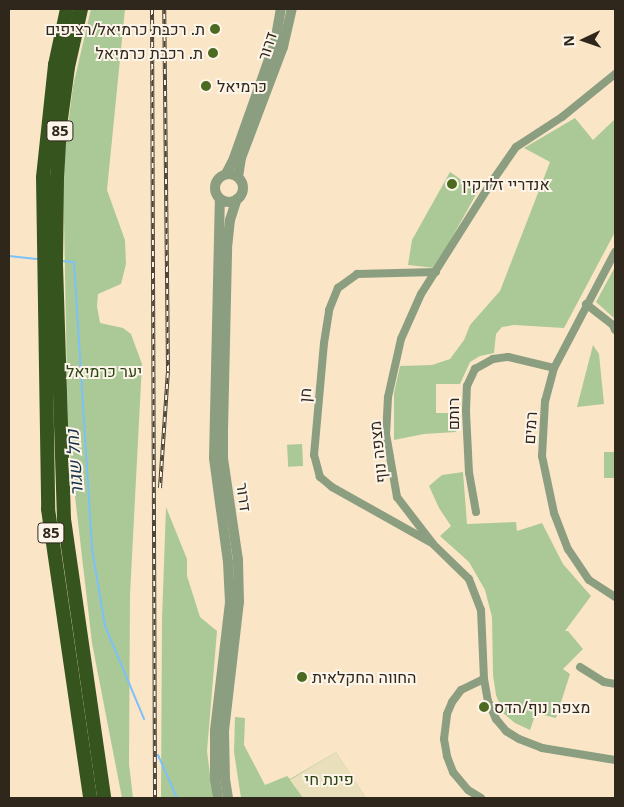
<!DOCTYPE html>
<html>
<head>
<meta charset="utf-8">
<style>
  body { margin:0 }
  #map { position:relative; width:624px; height:807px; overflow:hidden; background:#fae6c7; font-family:"Noto Sans",Heebo,sans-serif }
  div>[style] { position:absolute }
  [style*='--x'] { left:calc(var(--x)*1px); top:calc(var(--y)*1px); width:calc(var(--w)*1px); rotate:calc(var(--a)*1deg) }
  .green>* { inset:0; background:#abc996; transform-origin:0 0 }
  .sand>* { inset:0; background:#e9dfba }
  .stream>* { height:2px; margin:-1px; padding:0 1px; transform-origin:1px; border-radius:1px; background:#7cc1f9 }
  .minor>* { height:8px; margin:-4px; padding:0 4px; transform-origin:4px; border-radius:4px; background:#8c9e80 }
  .tertiary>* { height:10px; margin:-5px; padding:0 5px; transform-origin:5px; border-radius:5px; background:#8c9e80 }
  .tertiary>.ring { margin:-5px; padding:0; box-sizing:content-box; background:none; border:10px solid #8c9e80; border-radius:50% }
  .trunk>* { height:14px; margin:-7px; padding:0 7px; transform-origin:7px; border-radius:7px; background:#36541e }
  .rail>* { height:4px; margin-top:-2px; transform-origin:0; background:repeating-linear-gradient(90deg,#fdf5e9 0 5.5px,#4f4537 0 11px); box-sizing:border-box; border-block:1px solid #4f4537 }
  .dots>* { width:14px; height:14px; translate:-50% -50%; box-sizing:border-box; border:2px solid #fdf5e9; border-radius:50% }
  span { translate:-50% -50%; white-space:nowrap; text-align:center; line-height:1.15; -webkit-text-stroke:4px #fdf5e9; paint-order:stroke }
  .shield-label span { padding:1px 4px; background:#fdf5e9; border:1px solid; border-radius:4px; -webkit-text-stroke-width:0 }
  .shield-label { font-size:15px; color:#2f271c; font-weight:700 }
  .poi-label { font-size:16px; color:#2f271c }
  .right { translate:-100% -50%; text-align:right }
  .left { translate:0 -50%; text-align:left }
  .street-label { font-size:16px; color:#2f271c }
  .park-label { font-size:16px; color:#2a4412 }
  .water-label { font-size:18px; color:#153249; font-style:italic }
  .frame { position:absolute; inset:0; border:10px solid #2f271c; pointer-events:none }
  .north { position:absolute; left:559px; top:15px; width:50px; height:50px; -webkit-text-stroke:4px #fdf5e9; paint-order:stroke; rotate:267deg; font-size:14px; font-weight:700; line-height:20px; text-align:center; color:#2f271c }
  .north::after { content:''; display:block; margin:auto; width:18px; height:22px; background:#2f271c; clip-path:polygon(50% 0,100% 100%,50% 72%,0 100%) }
</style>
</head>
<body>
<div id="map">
  <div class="green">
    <i style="clip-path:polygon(91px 9px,125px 9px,107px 190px,125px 240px,126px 264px,121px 284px,98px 294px,97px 306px,100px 323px,123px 328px,131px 334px,142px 364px,130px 595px,129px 764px,133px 798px,122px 798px,92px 643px,68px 436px,63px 166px,73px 86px)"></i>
    <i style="clip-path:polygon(575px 118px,593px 140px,615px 119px,615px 232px,564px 328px,514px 325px,502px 327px,496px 334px,494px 353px,480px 356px,470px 362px,460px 384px,436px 384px,436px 413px,455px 413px,456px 432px,424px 434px,394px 440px,394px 393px,400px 366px,432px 365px,450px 359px,464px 340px,470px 325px,500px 291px,550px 162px,524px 148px)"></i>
    <i style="clip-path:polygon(450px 172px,478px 191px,435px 268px,408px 265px,412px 240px)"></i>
    <i style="clip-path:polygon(615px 267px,615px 319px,596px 302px)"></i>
    <i style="clip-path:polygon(593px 345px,599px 354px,604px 404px,577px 407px)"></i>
    <i style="left:302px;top:444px;width:22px;height:15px;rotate:87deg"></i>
    <i style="left:615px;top:452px;width:26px;height:11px;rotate:90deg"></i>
    <i style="clip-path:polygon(463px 472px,467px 524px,516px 522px,517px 531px,542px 523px,563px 564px,591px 596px,565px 631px,568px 631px,583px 649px,563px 669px,570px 674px,556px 718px,536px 713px,530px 730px,515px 723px,503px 713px,496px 695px,493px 675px,492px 617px,485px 590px,469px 562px,440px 536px,451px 526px,439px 508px,429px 486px,442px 475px)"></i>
    <i style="clip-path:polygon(166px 507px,187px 559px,187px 576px,200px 617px,217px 631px,207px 751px,213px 798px,161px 798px,162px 619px)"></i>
    <i style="clip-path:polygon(235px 717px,245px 718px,244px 745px,265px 785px,287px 776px,290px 779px,336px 752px,366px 798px,241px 798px,234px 752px)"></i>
  </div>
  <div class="sand">
    <i style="clip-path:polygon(336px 752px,366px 798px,303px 798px,290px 780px)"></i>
  </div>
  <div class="stream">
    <i style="--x:9;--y:256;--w:30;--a:6"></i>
    <i style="--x:61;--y:261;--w:13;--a:4"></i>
    <i style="--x:74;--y:262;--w:288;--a:86.4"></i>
    <i style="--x:92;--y:549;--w:78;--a:80.4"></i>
    <i style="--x:105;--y:626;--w:101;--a:67.2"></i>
    <i style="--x:158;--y:755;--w:47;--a:66.2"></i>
  </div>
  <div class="minor">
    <i style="--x:615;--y:74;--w:68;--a:140.9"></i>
    <i style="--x:562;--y:117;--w:55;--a:146.9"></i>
    <i style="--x:516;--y:147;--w:44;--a:124.8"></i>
    <i style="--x:491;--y:183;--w:131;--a:122.2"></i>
    <i style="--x:421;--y:294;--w:49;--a:114"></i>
    <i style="--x:401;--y:339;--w:59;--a:102.6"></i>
    <i style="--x:388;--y:397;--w:37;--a:93"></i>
    <i style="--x:386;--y:434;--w:64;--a:80.1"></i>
    <i style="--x:397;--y:497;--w:59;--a:52.5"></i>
    <i style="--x:433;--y:544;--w:50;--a:44.2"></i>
    <i style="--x:469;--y:579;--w:33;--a:69"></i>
    <i style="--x:481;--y:610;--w:69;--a:87.5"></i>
    <i style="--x:484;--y:679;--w:22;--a:80"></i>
    <i style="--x:488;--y:701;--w:20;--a:66"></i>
    <i style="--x:496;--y:719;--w:16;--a:50"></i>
    <i style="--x:506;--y:731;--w:15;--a:32"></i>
    <i style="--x:519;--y:739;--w:25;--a:21"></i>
    <i style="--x:542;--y:748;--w:74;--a:9.3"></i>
    <i style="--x:615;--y:252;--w:131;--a:117.7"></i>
    <i style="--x:554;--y:368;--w:34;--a:105"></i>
    <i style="--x:545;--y:401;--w:55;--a:93.1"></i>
    <i style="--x:542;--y:456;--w:58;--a:78.1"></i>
    <i style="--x:554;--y:513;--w:39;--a:69"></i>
    <i style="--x:568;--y:549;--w:37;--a:56"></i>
    <i style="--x:589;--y:580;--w:31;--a:33"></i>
    <i style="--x:586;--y:304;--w:34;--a:38"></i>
    <i style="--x:613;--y:325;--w:5;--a:68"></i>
    <i style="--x:476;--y:512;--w:40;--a:-100"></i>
    <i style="--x:469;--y:473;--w:62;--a:-92.8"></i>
    <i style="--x:466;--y:411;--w:25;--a:-88"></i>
    <i style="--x:467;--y:386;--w:19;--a:-65"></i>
    <i style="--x:475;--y:369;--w:21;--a:-29"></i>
    <i style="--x:493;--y:359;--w:15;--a:-8"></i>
    <i style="--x:508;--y:357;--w:47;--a:13.4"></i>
    <i style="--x:430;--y:542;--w:112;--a:-150.7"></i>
    <i style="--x:332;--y:487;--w:16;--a:-140"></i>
    <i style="--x:320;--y:477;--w:23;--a:-105"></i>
    <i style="--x:314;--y:455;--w:112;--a:-84.9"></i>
    <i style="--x:324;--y:343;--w:33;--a:-81"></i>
    <i style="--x:329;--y:310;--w:24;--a:-68"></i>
    <i style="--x:338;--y:288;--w:24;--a:-36"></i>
    <i style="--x:357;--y:274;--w:79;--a:-1.5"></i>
    <i style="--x:580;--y:667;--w:28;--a:32"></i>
    <i style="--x:604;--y:682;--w:11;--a:10"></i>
    <i style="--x:481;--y:798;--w:15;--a:-148"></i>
    <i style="--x:468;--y:790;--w:23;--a:-130"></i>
    <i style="--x:453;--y:772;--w:17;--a:-111"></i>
    <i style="--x:447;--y:756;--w:17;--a:-100"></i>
    <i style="--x:444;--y:739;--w:25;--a:-83"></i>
    <i style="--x:447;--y:714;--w:13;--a:-67"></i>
    <i style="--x:452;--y:702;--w:15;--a:-53"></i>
    <i style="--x:461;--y:690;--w:25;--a:-26"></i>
  </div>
  <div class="tertiary">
    <i style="--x:226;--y:174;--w:18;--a:-63"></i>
    <i style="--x:234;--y:158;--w:123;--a:-70.5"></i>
    <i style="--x:275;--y:42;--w:34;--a:-80"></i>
    <i class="ring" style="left:215px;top:174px;width:18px;height:18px"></i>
    <i style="--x:238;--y:177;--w:19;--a:-81"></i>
    <i style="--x:241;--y:158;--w:119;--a:-69.3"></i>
    <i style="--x:283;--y:47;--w:39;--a:-77"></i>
    <i style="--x:218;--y:798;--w:18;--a:-99"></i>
    <i style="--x:215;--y:780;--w:50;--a:-90"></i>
    <i style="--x:215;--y:730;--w:129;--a:-83.3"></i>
    <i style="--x:230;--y:602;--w:40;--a:-92.9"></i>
    <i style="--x:228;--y:562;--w:105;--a:-97.7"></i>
    <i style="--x:214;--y:458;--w:259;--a:-88.7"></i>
    <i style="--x:228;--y:798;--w:19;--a:-99"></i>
    <i style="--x:225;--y:779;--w:48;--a:-91.2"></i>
    <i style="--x:224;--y:731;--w:130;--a:-83.4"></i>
    <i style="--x:239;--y:602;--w:42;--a:-91.4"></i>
    <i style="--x:238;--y:560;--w:103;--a:-98.4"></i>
    <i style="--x:223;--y:458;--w:28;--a:-90"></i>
    <i style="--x:223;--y:430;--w:182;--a:-88.7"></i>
    <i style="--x:227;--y:248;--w:28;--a:-84"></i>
    <i style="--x:230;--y:220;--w:22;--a:-72"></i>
  </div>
  <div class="trunk">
    <i style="--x:67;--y:9;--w:57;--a:102.1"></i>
    <i style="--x:55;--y:65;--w:113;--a:96.1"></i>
    <i style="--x:43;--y:177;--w:332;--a:89.1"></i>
    <i style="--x:48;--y:509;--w:292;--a:81.7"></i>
    <i style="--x:81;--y:9;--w:59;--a:102.6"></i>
    <i style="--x:68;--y:67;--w:60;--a:97.7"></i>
    <i style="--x:60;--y:126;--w:52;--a:93.3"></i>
    <i style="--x:57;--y:178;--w:87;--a:90.7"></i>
    <i style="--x:56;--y:265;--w:254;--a:88.2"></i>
    <i style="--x:64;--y:519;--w:282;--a:81.8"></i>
  </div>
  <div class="rail">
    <i style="--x:152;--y:9;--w:789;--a:89.78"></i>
    <i style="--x:160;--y:488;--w:117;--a:-86.1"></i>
    <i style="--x:168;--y:371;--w:362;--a:-90.6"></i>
  </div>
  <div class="dots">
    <i style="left:215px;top:29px;background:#4c6b20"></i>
    <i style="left:213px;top:53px;background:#4c6b20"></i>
    <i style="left:206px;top:86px;background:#4c6b20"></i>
    <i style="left:452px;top:184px;background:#4c6b20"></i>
    <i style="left:302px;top:677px;background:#4c6b20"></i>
    <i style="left:484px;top:707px;background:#4c6b20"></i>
  </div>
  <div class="shield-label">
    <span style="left:60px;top:131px">85</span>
    <span style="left:51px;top:533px">85</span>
  </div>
  <div class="poi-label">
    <span class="right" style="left:205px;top:29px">ת. רכבת כרמיאל/רציפים</span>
    <span class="right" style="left:203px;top:53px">ת. רכבת כרמיאל</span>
    <span class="left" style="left:217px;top:86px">כרמיאל</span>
    <span class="left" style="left:462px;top:184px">אנדריי זלדקין</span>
    <span class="left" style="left:312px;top:677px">החווה החקלאית</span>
    <span class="left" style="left:494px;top:707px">מצפה נוף/הדס</span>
  </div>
  <div class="street-label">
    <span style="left:267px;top:46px;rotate:-72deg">דרור</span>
    <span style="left:305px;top:395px;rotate:-85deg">חן</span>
    <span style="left:453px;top:414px;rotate:-90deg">רותם</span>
    <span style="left:530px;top:428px;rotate:-86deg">רמים</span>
    <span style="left:378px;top:452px;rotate:-96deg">מצפה נוף</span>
    <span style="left:244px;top:497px;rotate:82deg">דרור</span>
  </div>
  <div class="park-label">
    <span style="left:104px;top:371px">יער כרמיאל</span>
    <span style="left:329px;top:779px">פינת חי</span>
  </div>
  <div class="water-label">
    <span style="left:74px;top:463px;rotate:-94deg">נחל שגור</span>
  </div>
  <div class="frame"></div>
  <div class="north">N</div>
</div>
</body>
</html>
